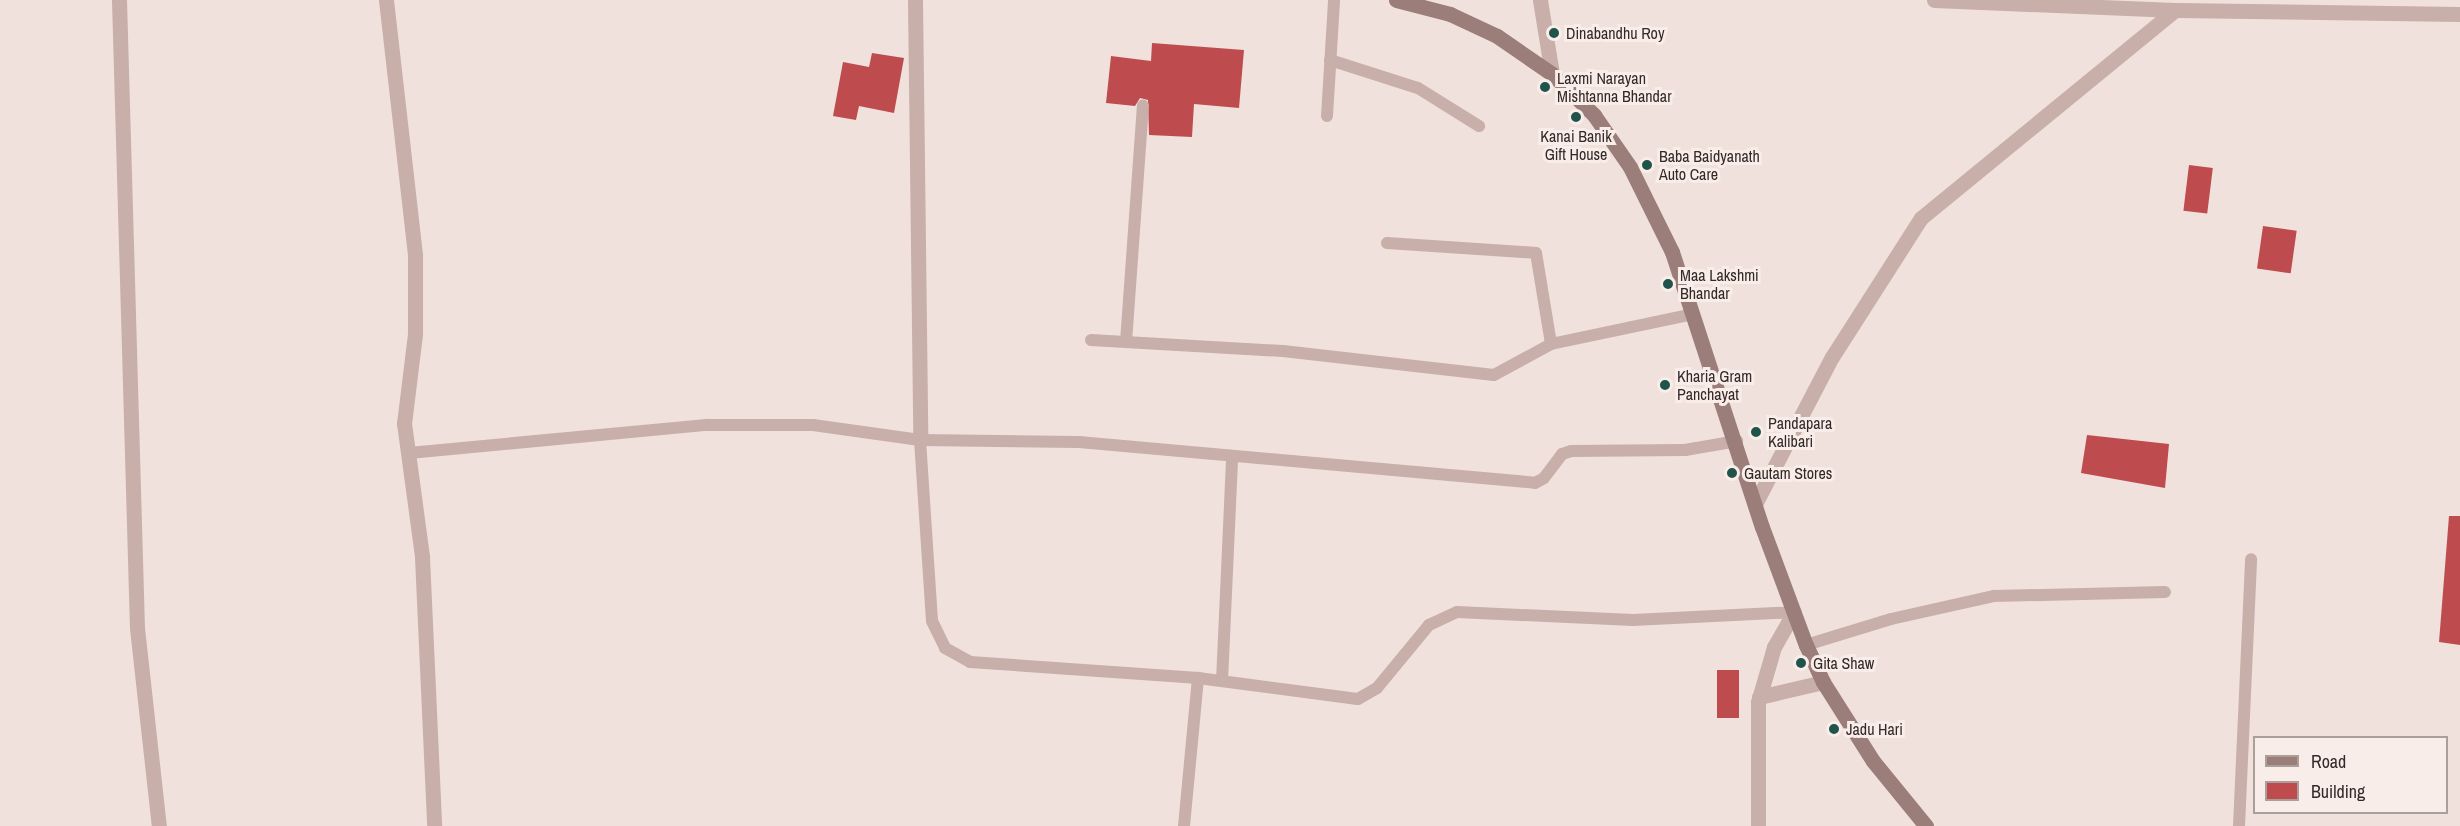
<!DOCTYPE html>
<html>
<head>
<meta charset="utf-8">
<style>
  body { margin:0 }
  #map { position:relative; width:2460px; height:826px; overflow:hidden; background:#f0e1dc; font-family:"Archivo Narrow",sans-serif }
  div>[style] { position:absolute }
  [style*='--x'] { left:calc(var(--x)*1px); top:calc(var(--y)*1px); width:calc(var(--w)*1px); rotate:calc(var(--a)*1deg) }
  .building>* { inset:0; background:#be4c4e; transform-origin:0 0 }
  .service>* { height:12px; margin:-6px; padding:0 6px; transform-origin:6px; border-radius:6px; background:#c8afa9 }
  .minor>* { height:15px; margin:-7.5px; padding:0 7.5px; transform-origin:7.5px; border-radius:7.5px; background:#c8afa9 }
  .secondary>* { height:15px; margin:-7.5px; padding:0 7.5px; transform-origin:7.5px; border-radius:7.5px; background:#9b7e7a }
  .dots>* { width:16px; height:16px; translate:-50% -50%; box-sizing:border-box; border:3px solid #f8ede8; border-radius:50% }
  span { translate:-50% -50%; white-space:nowrap; text-align:center; line-height:1.15; -webkit-text-stroke:6px #f8ede8; paint-order:stroke }
  .poi-label { font-size:16px; color:#352928 }
  .left { translate:0 -50%; text-align:left }
  .legend { position:absolute; left:2253px; top:736px; width:195px; height:78px; box-sizing:border-box; background:#f8ede8; border:2px solid #aa9f9b; margin:0; padding:8px 10px; list-style:none; font-size:18px; color:#352928 }
  .legend li { display:flex; align-items:center; gap:12px; height:30px }
  .legend b { width:30px; border:2px solid #aa9f9b }
</style>
</head>
<body>
<div id="map">
  <div class="building">
    <i style="clip-path:polygon(1152px 43px,1244px 50px,1239px 108px,1194px 104px,1192px 137px,1149px 135px,1148px 100px,1140px 98px,1135px 106px,1106px 103px,1111px 56px,1151px 61px)"></i>
    <i style="clip-path:polygon(872px 53px,904px 58px,894px 113px,859px 106px,856px 120px,833px 116px,843px 62px,869px 67px)"></i>
    <i style="left:2189px;top:165px;width:24px;height:46px;rotate:7deg"></i>
    <i style="left:2263px;top:226px;width:34px;height:43px;rotate:8deg"></i>
    <i style="clip-path:polygon(2087px 435px,2169px 444px,2165px 488px,2081px 473px)"></i>
    <i style="clip-path:polygon(2449px 516px,2460px 516px,2460px 645px,2439px 642px)"></i>
    <i style="left:1717px;top:670px;width:22px;height:48px"></i>
  </div>
  <div class="service">
    <i style="--x:1330;--y:60;--w:92;--a:17.7"></i>
    <i style="--x:1418;--y:88;--w:72;--a:31.9"></i>
    <i style="--x:1327;--y:116;--w:116;--a:-86.5"></i>
    <i style="--x:1387;--y:243;--w:149;--a:3.8"></i>
    <i style="--x:1536;--y:253;--w:92;--a:80.6"></i>
    <i style="--x:1091;--y:340;--w:192;--a:3.3"></i>
    <i style="--x:1283;--y:351;--w:212;--a:6.5"></i>
    <i style="--x:1494;--y:375;--w:65;--a:-28.5"></i>
    <i style="--x:1551;--y:344;--w:145;--a:-11.9"></i>
    <i style="--x:1126;--y:342;--w:237;--a:-85.9"></i>
    <i style="--x:920;--y:440;--w:181;--a:86.2"></i>
    <i style="--x:932;--y:621;--w:30;--a:64"></i>
    <i style="--x:945;--y:648;--w:29;--a:29"></i>
    <i style="--x:970;--y:662;--w:229;--a:4"></i>
    <i style="--x:1198;--y:678;--w:161;--a:7.5"></i>
    <i style="--x:1358;--y:699;--w:22;--a:-30"></i>
    <i style="--x:1377;--y:688;--w:82;--a:-50.5"></i>
    <i style="--x:1429;--y:625;--w:31;--a:-25"></i>
    <i style="--x:1457;--y:612;--w:176;--a:2.6"></i>
    <i style="--x:1633;--y:620;--w:161;--a:-2.8"></i>
    <i style="--x:409;--y:453;--w:299;--a:-5.4"></i>
    <i style="--x:707;--y:425;--w:106;--a:0"></i>
    <i style="--x:813;--y:425;--w:108;--a:8"></i>
    <i style="--x:920;--y:440;--w:159;--a:0.7"></i>
    <i style="--x:1079;--y:442;--w:458;--a:5.1"></i>
    <i style="--x:1535;--y:483;--w:10;--a:-29"></i>
    <i style="--x:1544;--y:478;--w:30;--a:-53"></i>
    <i style="--x:1562;--y:454;--w:9;--a:-18"></i>
    <i style="--x:1571;--y:451;--w:114;--a:-0.5"></i>
    <i style="--x:1685;--y:450;--w:53;--a:-9.8"></i>
    <i style="--x:1806;--y:645;--w:89;--a:-17"></i>
    <i style="--x:1891;--y:619;--w:106;--a:-12.6"></i>
    <i style="--x:1994;--y:596;--w:171;--a:-1.3"></i>
    <i style="--x:1222;--y:681;--w:224;--a:-87.4"></i>
    <i style="--x:1184;--y:826;--w:149;--a:-84.6"></i>
    <i style="--x:2239;--y:826;--w:267;--a:-87.4"></i>
  </div>
  <div class="minor">
    <i style="--x:119;--y:0;--w:628;--a:88.36"></i>
    <i style="--x:137;--y:628;--w:199;--a:83.7"></i>
    <i style="--x:386;--y:0;--w:257;--a:83.5"></i>
    <i style="--x:415;--y:255;--w:79;--a:90"></i>
    <i style="--x:415;--y:334;--w:90;--a:97"></i>
    <i style="--x:404;--y:423;--w:135;--a:82.3"></i>
    <i style="--x:422;--y:557;--w:269;--a:87.4"></i>
    <i style="--x:915;--y:0;--w:440;--a:89.3"></i>
    <i style="--x:1540;--y:0;--w:75;--a:80.8"></i>
    <i style="--x:1934;--y:0;--w:241;--a:2.4"></i>
    <i style="--x:2175;--y:10;--w:285;--a:0.8"></i>
    <i style="--x:1755;--y:504;--w:166;--a:-62.4"></i>
    <i style="--x:1832;--y:357;--w:165;--a:-57.4"></i>
    <i style="--x:1921;--y:218;--w:328;--a:-39.3"></i>
    <i style="--x:1759;--y:697;--w:66;--a:-13.2"></i>
    <i style="--x:1758;--y:826;--w:124;--a:-90"></i>
    <i style="--x:1758;--y:702;--w:57;--a:-73.8"></i>
    <i style="--x:1774;--y:647;--w:40;--a:-60.3"></i>
  </div>
  <div class="secondary">
    <i style="--x:1396;--y:0;--w:56;--a:14.5"></i>
    <i style="--x:1450;--y:14;--w:52;--a:25.1"></i>
    <i style="--x:1497;--y:36;--w:67;--a:34.6"></i>
    <i style="--x:1552;--y:74;--w:59;--a:44.3"></i>
    <i style="--x:1594;--y:115;--w:63;--a:55.3"></i>
    <i style="--x:1630;--y:167;--w:95;--a:63.7"></i>
    <i style="--x:1672;--y:252;--w:289;--a:71.9"></i>
    <i style="--x:1762;--y:527;--w:126;--a:69.6"></i>
    <i style="--x:1806;--y:645;--w:41;--a:65.3"></i>
    <i style="--x:1823;--y:682;--w:93;--a:57.7"></i>
    <i style="--x:1873;--y:761;--w:84;--a:50.8"></i>
  </div>
  <div class="dots">
    <i style="left:1554px;top:33px;background:#20544a"></i>
    <i style="left:1545px;top:87px;background:#20544a"></i>
    <i style="left:1576px;top:117px;background:#20544a"></i>
    <i style="left:1647px;top:165px;background:#20544a"></i>
    <i style="left:1668px;top:284px;background:#20544a"></i>
    <i style="left:1665px;top:385px;background:#20544a"></i>
    <i style="left:1756px;top:432px;background:#20544a"></i>
    <i style="left:1732px;top:473px;background:#20544a"></i>
    <i style="left:1801px;top:663px;background:#20544a"></i>
    <i style="left:1834px;top:729px;background:#20544a"></i>
  </div>
  <div class="poi-label">
    <span class="left" style="left:1566px;top:33px">Dinabandhu Roy</span>
    <span class="left" style="left:1557px;top:87px">Laxmi Narayan<br>Mishtanna Bhandar</span>
    <span style="left:1576px;top:145px">Kanai Banik<br>Gift House</span>
    <span class="left" style="left:1659px;top:165px">Baba Baidyanath<br>Auto Care</span>
    <span class="left" style="left:1680px;top:284px">Maa Lakshmi<br>Bhandar</span>
    <span class="left" style="left:1677px;top:385px">Kharia Gram<br>Panchayat</span>
    <span class="left" style="left:1768px;top:432px">Pandapara<br>Kalibari</span>
    <span class="left" style="left:1744px;top:473px">Gautam Stores</span>
    <span class="left" style="left:1813px;top:663px">Gita Shaw</span>
    <span class="left" style="left:1846px;top:729px">Jadu Hari</span>
  </div>
  <ul class="legend">
  <li><b style="height:8px;background:#9b7e7a"></b>Road</li>
  <li><b style="height:16px;background:#be4c4e"></b>Building</li>
  </ul>
</div>
</body>
</html>
